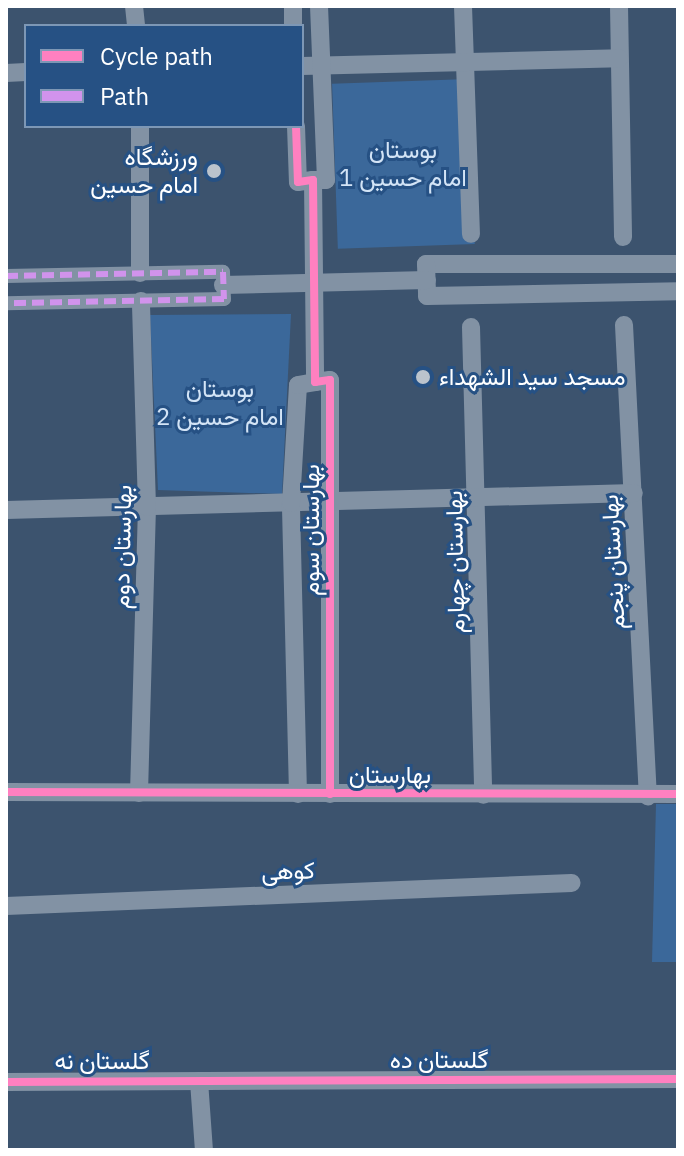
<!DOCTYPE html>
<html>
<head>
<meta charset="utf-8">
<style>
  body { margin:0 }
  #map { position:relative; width:684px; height:1156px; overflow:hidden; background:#3c536e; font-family:"IBM Plex Sans",Vazirmatn,sans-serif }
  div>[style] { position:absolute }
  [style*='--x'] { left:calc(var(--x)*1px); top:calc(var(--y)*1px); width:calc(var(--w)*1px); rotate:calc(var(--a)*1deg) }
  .green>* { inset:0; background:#3b689a; transform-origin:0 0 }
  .pedestrian>* { height:14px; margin:-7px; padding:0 7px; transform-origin:7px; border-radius:7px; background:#8292a4 }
  .minor>* { height:18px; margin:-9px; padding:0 9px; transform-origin:9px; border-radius:9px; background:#8292a4 }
  .quiet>* { height:6px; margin-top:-3px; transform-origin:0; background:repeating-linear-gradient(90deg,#d193ec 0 12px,transparent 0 18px) }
  .cycleway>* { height:8px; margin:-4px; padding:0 4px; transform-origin:4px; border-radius:4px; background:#ff80c0 }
  .dots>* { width:22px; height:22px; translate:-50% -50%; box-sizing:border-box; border:4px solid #265184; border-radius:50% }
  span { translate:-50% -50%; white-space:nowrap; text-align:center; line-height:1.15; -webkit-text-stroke:6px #265184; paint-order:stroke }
  .park-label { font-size:24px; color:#d3e4f6 }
  .poi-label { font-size:24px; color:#fff }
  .right { translate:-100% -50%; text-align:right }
  .left { translate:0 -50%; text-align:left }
  .street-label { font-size:24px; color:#fff }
  .frame { position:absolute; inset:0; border:8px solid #fff; pointer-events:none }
  .legend { position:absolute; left:24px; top:24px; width:280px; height:104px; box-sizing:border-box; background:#265184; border:2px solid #7d97b5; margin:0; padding:10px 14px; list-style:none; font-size:24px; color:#fff }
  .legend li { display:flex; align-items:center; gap:16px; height:40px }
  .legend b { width:40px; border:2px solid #7d97b5 }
</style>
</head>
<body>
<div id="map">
  <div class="green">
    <i style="left:469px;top:79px;width:165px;height:137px;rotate:88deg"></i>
    <i style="clip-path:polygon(291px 314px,282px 494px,158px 490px,150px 315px)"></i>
    <i style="clip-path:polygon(656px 804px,678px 804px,678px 962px,652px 962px)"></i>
  </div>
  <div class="pedestrian">
    <i style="--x:6;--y:276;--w:217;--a:-1.1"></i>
    <i style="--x:223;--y:272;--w:27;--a:88"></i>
    <i style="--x:224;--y:299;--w:218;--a:178.9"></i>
  </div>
  <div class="minor">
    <i style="--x:134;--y:6;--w:20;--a:84"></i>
    <i style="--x:293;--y:6;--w:20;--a:90"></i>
    <i style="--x:463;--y:6;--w:228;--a:88"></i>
    <i style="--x:619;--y:6;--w:231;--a:89"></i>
    <i style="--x:302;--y:66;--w:317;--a:-1.4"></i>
    <i style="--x:6;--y:73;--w:20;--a:-3"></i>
    <i style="--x:140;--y:126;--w:147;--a:90"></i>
    <i style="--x:296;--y:126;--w:56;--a:88"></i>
    <i style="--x:298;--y:182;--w:15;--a:-8"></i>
    <i style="--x:313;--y:180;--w:202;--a:89.4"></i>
    <i style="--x:315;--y:382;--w:15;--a:-8"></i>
    <i style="--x:330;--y:380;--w:414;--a:90"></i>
    <i style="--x:313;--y:180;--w:13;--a:0"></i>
    <i style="--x:326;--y:180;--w:174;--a:-92.3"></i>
    <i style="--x:678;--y:264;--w:252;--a:180"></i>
    <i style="--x:426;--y:264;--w:32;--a:88"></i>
    <i style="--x:427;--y:296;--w:251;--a:-1.1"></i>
    <i style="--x:223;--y:285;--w:204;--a:-1.4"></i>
    <i style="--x:624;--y:325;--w:472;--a:87.1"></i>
    <i style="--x:471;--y:327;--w:468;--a:88.5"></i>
    <i style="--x:6;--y:510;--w:628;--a:-1.55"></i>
    <i style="--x:6;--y:792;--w:672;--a:0.17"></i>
    <i style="--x:139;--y:793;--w:286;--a:-88.4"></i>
    <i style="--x:147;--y:507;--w:206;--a:-91.7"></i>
    <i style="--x:298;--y:794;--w:291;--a:-91.4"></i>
    <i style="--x:291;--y:503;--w:118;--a:-86.6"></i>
    <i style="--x:298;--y:385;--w:17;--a:-10"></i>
    <i style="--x:6;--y:906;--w:566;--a:-2.33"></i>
    <i style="--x:199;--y:1081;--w:69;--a:85.9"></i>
    <i style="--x:6;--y:1082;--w:672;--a:-0.26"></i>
  </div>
  <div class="quiet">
    <i style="--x:6;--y:276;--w:217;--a:-1.1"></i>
    <i style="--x:223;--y:272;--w:27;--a:88"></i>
    <i style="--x:224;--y:299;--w:218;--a:178.9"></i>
  </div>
  <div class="cycleway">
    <i style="--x:296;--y:126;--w:56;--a:88"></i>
    <i style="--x:298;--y:182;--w:15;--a:-8"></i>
    <i style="--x:313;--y:180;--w:202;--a:89.4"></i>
    <i style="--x:315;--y:382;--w:15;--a:-8"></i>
    <i style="--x:330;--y:380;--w:414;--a:90"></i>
    <i style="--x:6;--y:792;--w:672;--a:0.17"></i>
    <i style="--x:6;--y:1082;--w:672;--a:-0.26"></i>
  </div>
  <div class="dots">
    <i style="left:214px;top:171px;background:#bbc3cc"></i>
    <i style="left:423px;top:377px;background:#bbc3cc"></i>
  </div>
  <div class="park-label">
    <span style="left:403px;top:164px">بوستان<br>امام حسین 1</span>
    <span style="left:220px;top:403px">بوستان<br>امام حسین 2</span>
  </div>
  <div class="poi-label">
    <span class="right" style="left:198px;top:171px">ورزشگاه<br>امام حسین</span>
    <span class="left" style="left:439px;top:377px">مسجد سید الشهداء</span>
  </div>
  <div class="street-label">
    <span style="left:311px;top:530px;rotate:-90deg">بهارستان سوم</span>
    <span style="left:122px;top:547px;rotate:-89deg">بهارستان دوم</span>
    <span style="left:455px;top:562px;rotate:-91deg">بهارستان چهارم</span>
    <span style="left:613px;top:562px;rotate:-93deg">بهارستان پنجم</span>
    <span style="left:390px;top:775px">بهارستان</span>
    <span style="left:288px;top:871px;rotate:-2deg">کوهی</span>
    <span style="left:439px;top:1060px">گلستان ده</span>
    <span style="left:102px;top:1061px">گلستان نه</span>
  </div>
  <div class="frame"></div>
  <ul class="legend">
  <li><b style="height:10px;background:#ff80c0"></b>Cycle path</li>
  <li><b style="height:10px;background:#d193ec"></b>Path</li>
  </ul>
</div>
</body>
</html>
